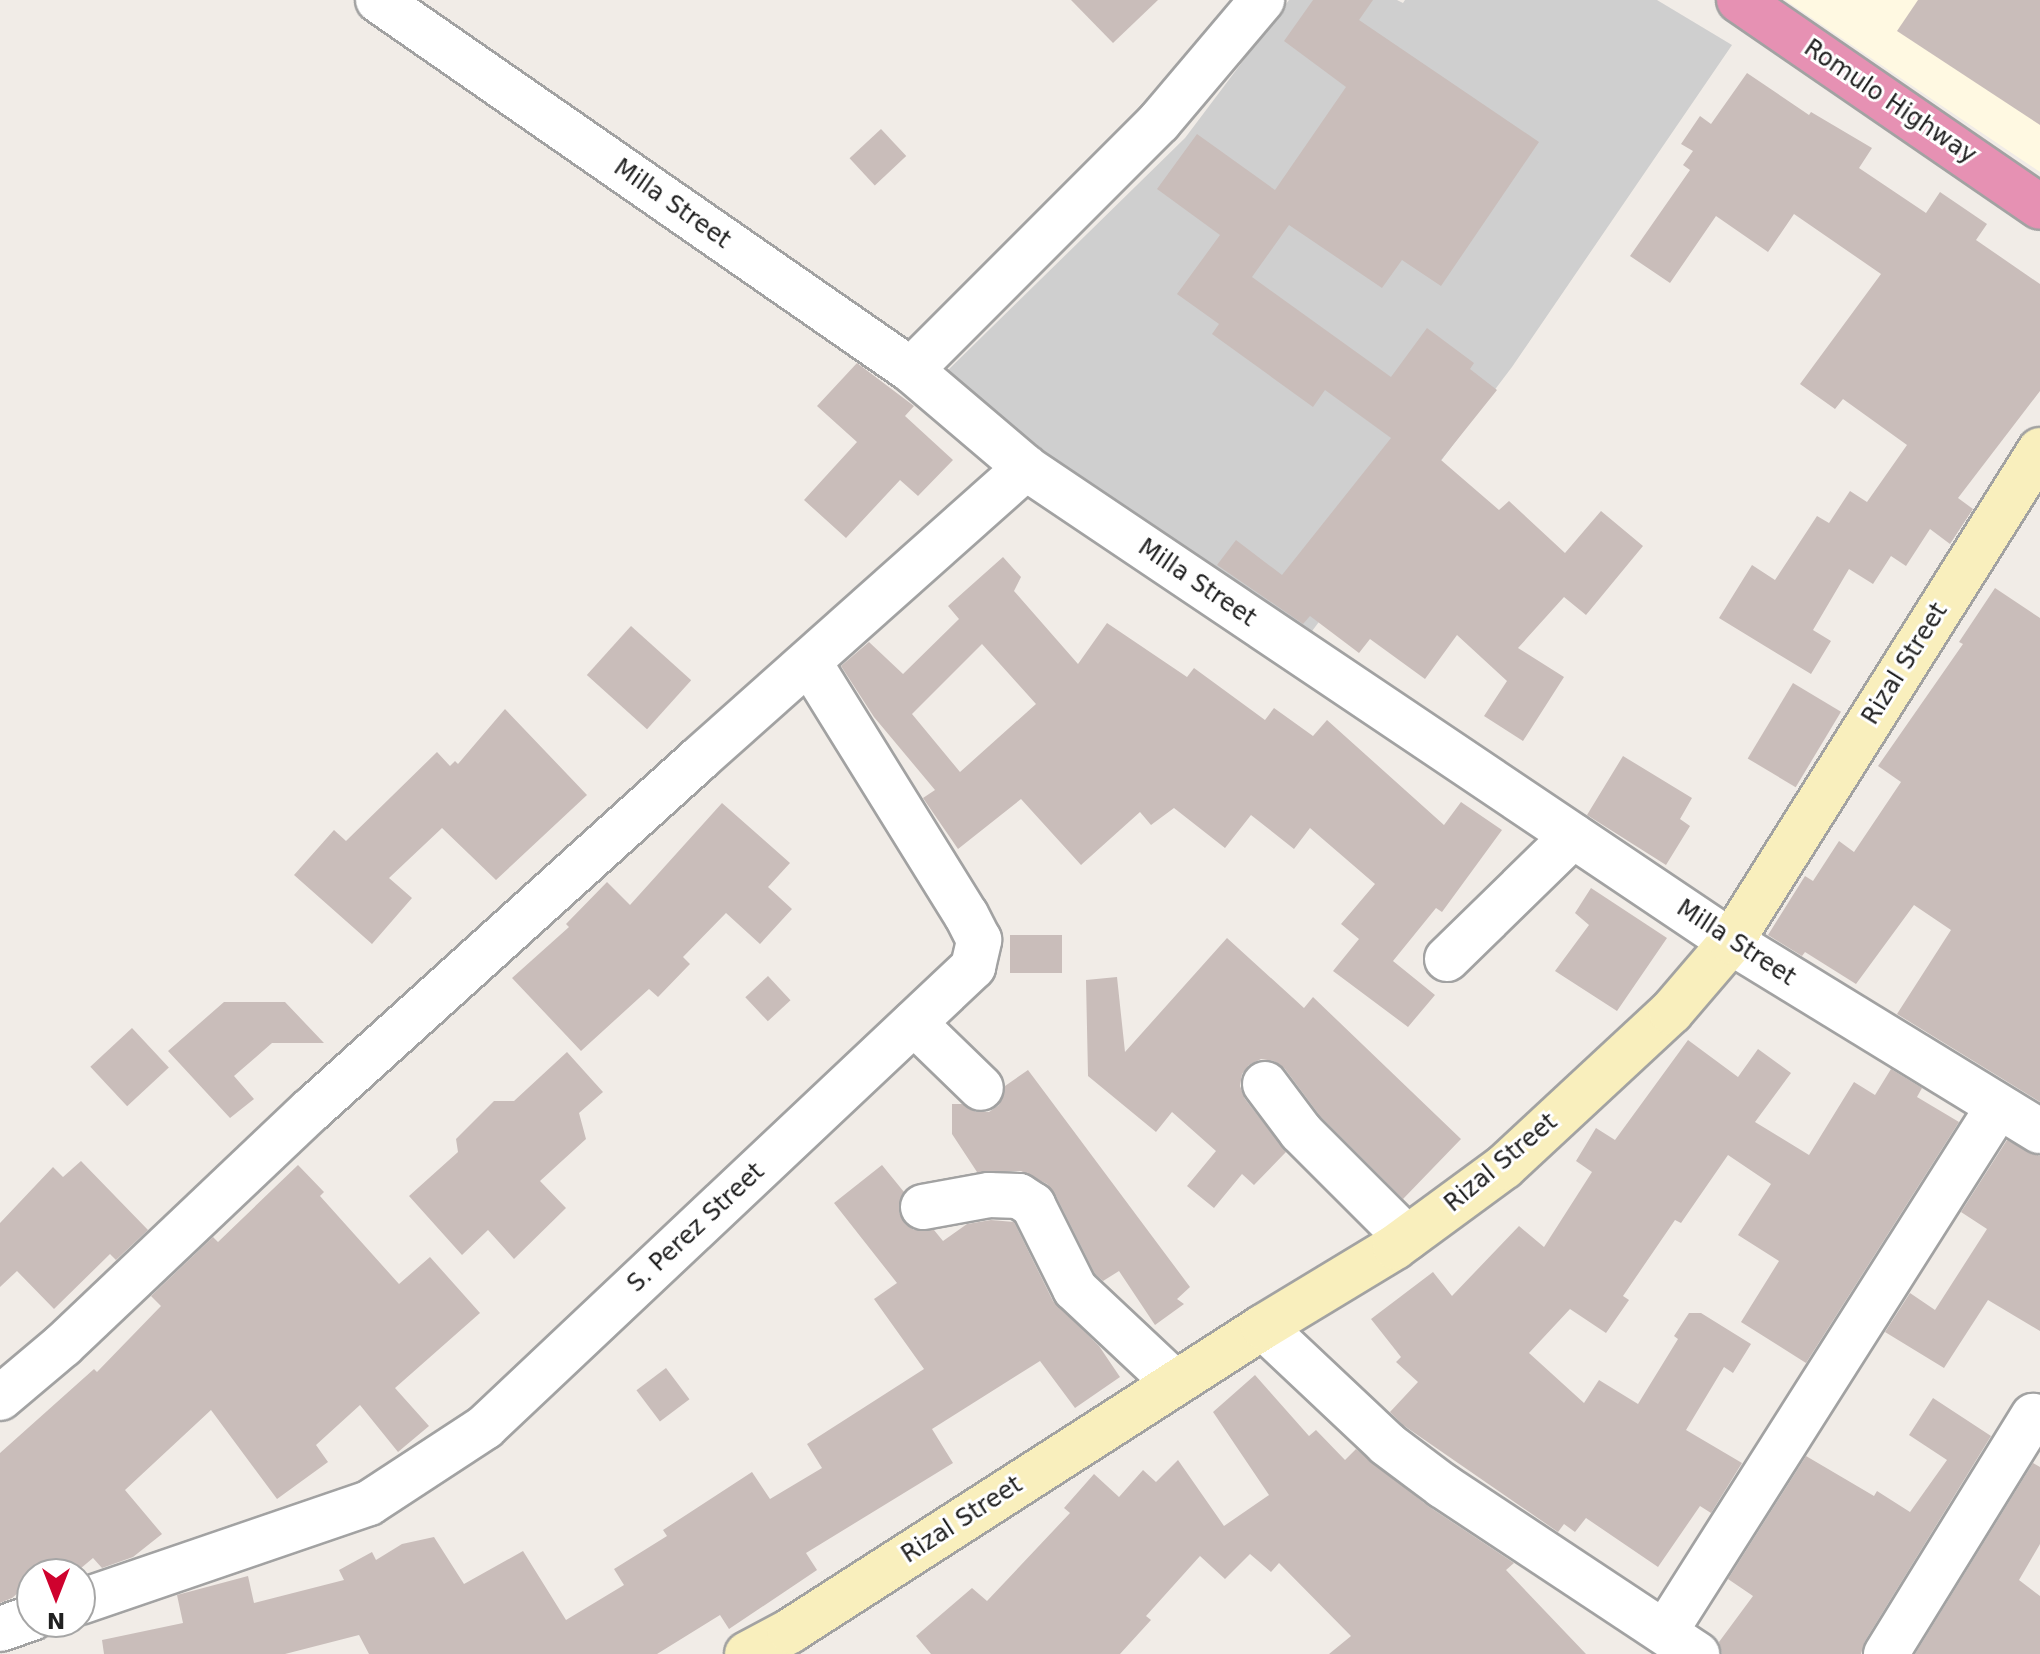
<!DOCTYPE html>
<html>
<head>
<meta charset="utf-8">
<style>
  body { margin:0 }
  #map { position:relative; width:2040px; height:1654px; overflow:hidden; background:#f1ece7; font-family:"DejaVu Sans",sans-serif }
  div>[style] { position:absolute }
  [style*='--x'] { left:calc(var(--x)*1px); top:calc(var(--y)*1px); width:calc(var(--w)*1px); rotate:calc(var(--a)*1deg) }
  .education>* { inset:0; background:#fff9e2 }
  .religious>* { inset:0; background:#cfcfcf }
  .building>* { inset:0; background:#c9bdba; transform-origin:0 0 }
  .roads { filter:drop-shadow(2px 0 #a2a2a2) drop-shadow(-2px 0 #a2a2a2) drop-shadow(0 2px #a2a2a2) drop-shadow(0 -2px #a2a2a2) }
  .street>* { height:44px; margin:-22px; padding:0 22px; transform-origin:22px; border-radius:22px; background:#fff }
  .secondary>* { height:44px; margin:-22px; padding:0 22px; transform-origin:22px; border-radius:22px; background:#f9efbd }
  .highway>* { height:44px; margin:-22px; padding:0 22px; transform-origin:22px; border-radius:22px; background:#e691b3 }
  span { translate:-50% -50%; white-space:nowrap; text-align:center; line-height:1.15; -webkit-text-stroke:6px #fff; paint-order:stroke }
  .street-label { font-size:24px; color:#212121 }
  .north { position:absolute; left:16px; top:1558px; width:80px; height:80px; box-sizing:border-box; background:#fff; border:2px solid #a6a6a6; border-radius:50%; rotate:180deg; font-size:22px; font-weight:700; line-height:32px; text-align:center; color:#212121 }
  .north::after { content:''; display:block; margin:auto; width:28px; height:36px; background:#cf022e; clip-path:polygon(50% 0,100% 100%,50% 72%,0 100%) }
</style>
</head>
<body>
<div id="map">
  <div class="education">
    <i style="clip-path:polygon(1785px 0,2040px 0,2040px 172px)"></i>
  </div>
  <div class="religious">
    <i style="clip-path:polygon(1289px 0,1397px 0,1403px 3px,1405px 0,1657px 0,1732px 45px,1512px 367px,1306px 639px,1036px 460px,943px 375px,1185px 138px)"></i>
  </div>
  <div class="building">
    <i style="clip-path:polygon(1071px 0,1158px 0,1113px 43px)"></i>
    <i style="clip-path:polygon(1313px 0,1373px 0,1359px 20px,1539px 142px,1441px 286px,1402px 260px,1382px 288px,1289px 225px,1252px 277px,1391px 377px,1427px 328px,1474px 363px,1470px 369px,1497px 390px,1441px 460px,1499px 510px,1509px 501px,1565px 553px,1601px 511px,1643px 546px,1586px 615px,1564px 597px,1518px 648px,1564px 677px,1523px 741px,1484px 716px,1507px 681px,1457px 635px,1425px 679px,1370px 639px,1359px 653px,1310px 616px,1303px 624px,1217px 565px,1236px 540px,1282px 575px,1391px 438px,1325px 390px,1313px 407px,1212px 334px,1219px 324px,1177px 294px,1220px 235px,1157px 189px,1197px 134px,1275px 190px,1346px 87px,1284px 41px)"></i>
    <i style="clip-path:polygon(1918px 0,2040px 0,2040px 125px,1897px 31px)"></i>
    <i style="clip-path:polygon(1747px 73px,1809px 115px,1811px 112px,1872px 148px,1859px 168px,1926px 213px,1940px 192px,1987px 224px,1976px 240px,2040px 284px,2040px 391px,1958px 498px,1973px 509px,1950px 544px,1930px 529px,1906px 566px,1891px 556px,1873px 584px,1849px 569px,1813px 630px,1831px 641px,1811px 674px,1719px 618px,1752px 565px,1775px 580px,1817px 516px,1829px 523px,1850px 491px,1867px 502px,1907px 445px,1843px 399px,1835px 409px,1800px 384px,1881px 274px,1794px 214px,1768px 252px,1716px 216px,1670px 283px,1630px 256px,1690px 170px,1683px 165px,1693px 151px,1681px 144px,1700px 116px,1711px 124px)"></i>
    <i style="left:881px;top:129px;width:37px;height:43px;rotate:47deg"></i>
    <i style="clip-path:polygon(857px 363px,914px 406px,905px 416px,953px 460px,918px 496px,900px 480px,846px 538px,804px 500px,857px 442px,817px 406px)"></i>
    <i style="clip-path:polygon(evenodd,1003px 557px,1021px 577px,1014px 591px,1078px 664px,1107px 623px,1187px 677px,1194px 668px,1265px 720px,1274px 708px,1313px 736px,1327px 720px,1444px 825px,1461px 802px,1502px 830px,1442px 912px,1436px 908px,1393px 961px,1435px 995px,1408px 1027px,1333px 971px,1359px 939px,1341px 924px,1375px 884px,1310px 828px,1294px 849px,1251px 815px,1225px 848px,1174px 808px,1151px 825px,1140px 812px,1081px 865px,1021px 799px,958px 849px,923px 798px,935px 790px,874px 717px,841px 666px,869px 642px,903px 674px,959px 619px,948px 606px,1003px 557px,982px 644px,1036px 704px,960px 772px,912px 714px,982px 644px)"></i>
    <i style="clip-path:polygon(1995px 588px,2040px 618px,2040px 1102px,1897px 1014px,1951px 930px,1914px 905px,1856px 984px,1805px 952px,1802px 956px,1768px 935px,1805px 876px,1813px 881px,1839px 841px,1854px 852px,1901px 782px,1878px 766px,1963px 644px,1959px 642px)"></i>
    <i style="left:631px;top:626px;width:81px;height:66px;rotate:42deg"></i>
    <i style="left:1793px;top:683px;width:56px;height:88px;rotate:31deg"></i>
    <i style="clip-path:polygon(505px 709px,587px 795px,496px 880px,442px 828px,389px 878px,412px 898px,372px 944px,294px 875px,334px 830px,346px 841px,437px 752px,450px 766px,455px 761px,458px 764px)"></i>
    <i style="clip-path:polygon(1623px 756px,1692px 798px,1680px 819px,1690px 826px,1666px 865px,1587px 815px)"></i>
    <i style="clip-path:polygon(722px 803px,790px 863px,768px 887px,792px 909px,760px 944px,726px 913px,683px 957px,690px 964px,658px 997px,649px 989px,581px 1051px,512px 978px,569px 927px,566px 924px,607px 882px,630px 905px)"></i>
    <i style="clip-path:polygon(1591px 888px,1667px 938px,1617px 1011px,1555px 971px,1589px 925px,1575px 913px)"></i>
    <i style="left:1062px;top:935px;width:38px;height:52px;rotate:90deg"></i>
    <i style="clip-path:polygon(1227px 938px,1304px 1008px,1313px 997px,1461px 1139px,1403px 1199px,1320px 1116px,1285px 1069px,1274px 1061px,1261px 1059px,1249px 1065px,1242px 1074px,1240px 1086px,1245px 1099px,1286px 1152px,1254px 1185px,1242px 1174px,1214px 1208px,1187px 1186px,1216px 1151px,1172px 1112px,1156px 1132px,1088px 1076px,1086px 980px,1117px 977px,1125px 1052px)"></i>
    <i style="left:768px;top:976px;width:33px;height:31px;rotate:47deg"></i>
    <i style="clip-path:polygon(224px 1002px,285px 1002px,324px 1043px,272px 1043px,234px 1076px,254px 1099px,230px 1118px,168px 1051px)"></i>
    <i style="left:132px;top:1028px;width:54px;height:57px;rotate:47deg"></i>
    <i style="clip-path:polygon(1688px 1040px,1738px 1077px,1758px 1049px,1791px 1073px,1755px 1122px,1809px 1155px,1854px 1082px,1875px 1095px,1891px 1069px,1922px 1088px,1917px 1097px,1959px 1122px,1806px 1363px,1741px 1322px,1779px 1261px,1738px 1235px,1771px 1184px,1728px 1155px,1681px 1223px,1675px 1220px,1623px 1296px,1629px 1300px,1606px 1333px,1570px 1309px,1529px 1353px,1584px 1403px,1599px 1380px,1638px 1404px,1678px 1339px,1674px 1336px,1689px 1313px,1701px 1313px,1751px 1344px,1733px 1373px,1724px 1367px,1686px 1430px,1742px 1463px,1711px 1513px,1700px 1506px,1658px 1567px,1586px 1518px,1575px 1532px,1564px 1524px,1558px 1532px,1403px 1425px,1390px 1412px,1418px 1382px,1396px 1362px,1401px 1357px,1371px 1319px,1433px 1272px,1452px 1296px,1519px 1226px,1544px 1247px,1592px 1172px,1576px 1161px,1596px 1128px,1615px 1140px)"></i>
    <i style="clip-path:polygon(567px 1052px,603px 1092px,579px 1113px,586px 1139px,540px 1181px,566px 1208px,514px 1259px,488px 1230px,462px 1255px,409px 1196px,458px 1152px,456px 1139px,494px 1101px,514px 1101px)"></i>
    <i style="clip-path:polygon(1028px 1070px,1190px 1287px,1177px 1299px,1184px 1304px,1155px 1325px,1119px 1271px,1103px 1281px,1095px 1274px,1055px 1194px,1047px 1184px,1021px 1171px,977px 1172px,952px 1134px,952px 1104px,962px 1104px,976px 1112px,989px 1112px,999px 1105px,1005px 1086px)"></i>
    <i style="clip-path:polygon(2007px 1140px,2040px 1156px,2040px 1331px,1988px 1300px,1944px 1368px,1885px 1332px,1910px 1293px,1935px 1310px,1987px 1229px,1961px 1212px)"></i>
    <i style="clip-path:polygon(81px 1161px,148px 1230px,116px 1260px,110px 1254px,54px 1309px,17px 1271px,0 1287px,0 1223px,53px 1167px,63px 1177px)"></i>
    <i style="clip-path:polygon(298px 1165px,324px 1192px,320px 1196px,399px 1284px,430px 1257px,480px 1313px,395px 1388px,429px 1426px,398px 1452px,360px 1405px,316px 1445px,328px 1462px,277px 1499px,211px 1410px,125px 1490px,162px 1534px,133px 1557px,102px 1568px,93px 1558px,74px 1574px,32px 1574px,32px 1581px,12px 1598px,0 1603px,0 1453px,94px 1369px,97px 1372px,161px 1306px,151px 1296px,213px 1237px,218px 1242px)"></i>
    <i style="clip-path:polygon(882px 1165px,904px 1192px,899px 1212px,905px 1224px,914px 1230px,934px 1230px,943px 1241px,967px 1224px,991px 1220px,1014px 1222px,1053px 1301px,1099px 1346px,1120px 1377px,1075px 1408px,1040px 1361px,932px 1429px,953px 1463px,806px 1553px,817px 1570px,729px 1629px,720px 1615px,657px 1654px,369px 1654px,359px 1635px,285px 1654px,104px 1654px,102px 1640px,183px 1623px,177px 1595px,248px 1576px,254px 1603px,344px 1580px,339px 1570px,372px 1552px,376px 1560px,402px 1544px,434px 1537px,464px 1584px,523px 1551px,566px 1620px,624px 1585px,614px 1569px,667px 1536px,663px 1530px,752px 1472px,770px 1499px,822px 1468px,807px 1444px,924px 1369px,874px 1299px,897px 1283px,834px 1203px)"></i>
    <i style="left:666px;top:1368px;width:39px;height:37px;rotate:53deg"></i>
    <i style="clip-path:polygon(1255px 1375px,1309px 1436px,1316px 1430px,1345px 1460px,1356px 1449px,1428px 1506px,1514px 1563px,1506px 1570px,1586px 1654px,1329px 1654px,1351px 1636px,1279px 1563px,1271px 1572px,1250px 1554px,1225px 1579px,1200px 1556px,1146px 1616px,1151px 1620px,1120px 1654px,931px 1654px,916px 1636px,972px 1588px,987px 1601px,1070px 1513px,1064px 1508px,1094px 1474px,1119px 1497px,1143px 1470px,1156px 1482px,1178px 1460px,1224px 1526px,1269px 1495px,1213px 1412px)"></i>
    <i style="clip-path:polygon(1933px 1398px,1991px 1436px,1865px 1641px,1861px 1654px,1722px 1654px,1719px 1642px,1753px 1596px,1728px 1579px,1806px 1456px,1874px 1496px,1877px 1491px,1910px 1512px,1947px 1460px,1909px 1435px)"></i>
    <i style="clip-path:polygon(2033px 1463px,2040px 1467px,2040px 1544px,2019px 1580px,2040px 1596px,2040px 1654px,1915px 1654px)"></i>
  </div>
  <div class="roads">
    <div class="street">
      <i style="--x:378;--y:0;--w:649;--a:34.77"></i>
      <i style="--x:911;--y:370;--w:151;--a:40.4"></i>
      <i style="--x:1026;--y:468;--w:850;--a:33.91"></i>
      <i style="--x:1731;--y:942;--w:362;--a:31.5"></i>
      <i style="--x:911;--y:370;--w:351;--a:-45"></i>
      <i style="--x:1159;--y:122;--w:160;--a:-49.8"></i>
      <i style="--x:1447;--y:959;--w:176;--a:-44.3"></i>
      <i style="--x:914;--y:1023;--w:93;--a:44.1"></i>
      <i style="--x:1265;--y:1084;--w:60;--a:53.1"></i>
      <i style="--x:1301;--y:1132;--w:150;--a:45"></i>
      <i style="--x:923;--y:1207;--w:67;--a:-10.3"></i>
      <i style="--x:989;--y:1195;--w:30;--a:2"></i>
      <i style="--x:1019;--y:1196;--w:17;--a:33"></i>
      <i style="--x:1033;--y:1205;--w:94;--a:63.4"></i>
      <i style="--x:1075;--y:1289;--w:137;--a:43.2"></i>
      <i style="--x:1263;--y:1327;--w:170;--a:43.3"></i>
      <i style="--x:1387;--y:1444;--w:70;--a:36.9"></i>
      <i style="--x:1443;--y:1486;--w:305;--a:33.5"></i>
      <i style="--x:0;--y:1398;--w:82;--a:-40.1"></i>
      <i style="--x:63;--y:1345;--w:342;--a:-43.5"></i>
      <i style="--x:311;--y:1110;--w:523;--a:-42.13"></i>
      <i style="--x:699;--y:759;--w:438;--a:-41.7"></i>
      <i style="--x:80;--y:1602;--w:305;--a:-18.9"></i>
      <i style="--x:369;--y:1503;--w:139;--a:-33.2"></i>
      <i style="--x:485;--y:1427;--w:671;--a:-43.31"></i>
      <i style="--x:973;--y:967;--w:28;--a:-77"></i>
      <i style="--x:979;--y:940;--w:28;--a:-117"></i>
      <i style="--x:966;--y:915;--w:298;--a:-121.8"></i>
      <i style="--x:0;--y:1629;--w:34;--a:-19"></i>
      <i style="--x:1665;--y:1632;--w:622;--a:-57.61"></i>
      <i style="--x:1886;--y:1654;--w:280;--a:-58.3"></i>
    </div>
    <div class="secondary">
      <i style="--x:747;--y:1654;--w:49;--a:-28.1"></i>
      <i style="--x:790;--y:1631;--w:562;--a:-32.73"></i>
      <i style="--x:1263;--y:1327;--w:154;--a:-31.2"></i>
      <i style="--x:1395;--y:1247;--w:135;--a:-36.3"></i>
      <i style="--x:1504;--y:1167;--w:228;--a:-42.9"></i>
      <i style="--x:1671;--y:1012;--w:92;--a:-49.4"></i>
      <i style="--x:1731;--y:942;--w:581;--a:-57.87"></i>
    </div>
    <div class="highway">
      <i style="--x:1739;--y:0;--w:365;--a:34.5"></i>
    </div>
  </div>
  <div class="street-label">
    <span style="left:1890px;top:102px;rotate:34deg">Romulo Highway</span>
    <span style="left:672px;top:204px;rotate:35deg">Milla Street</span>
    <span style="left:1197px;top:583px;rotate:34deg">Milla Street</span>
    <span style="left:1905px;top:664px;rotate:-58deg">Rizal Street</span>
    <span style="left:1736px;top:943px;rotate:33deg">Milla Street</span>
    <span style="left:1501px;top:1163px;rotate:-40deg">Rizal Street</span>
    <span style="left:696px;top:1228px;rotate:-43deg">S. Perez Street</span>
    <span style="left:962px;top:1520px;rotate:-33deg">Rizal Street</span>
  </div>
  <div class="north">N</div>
</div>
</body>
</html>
